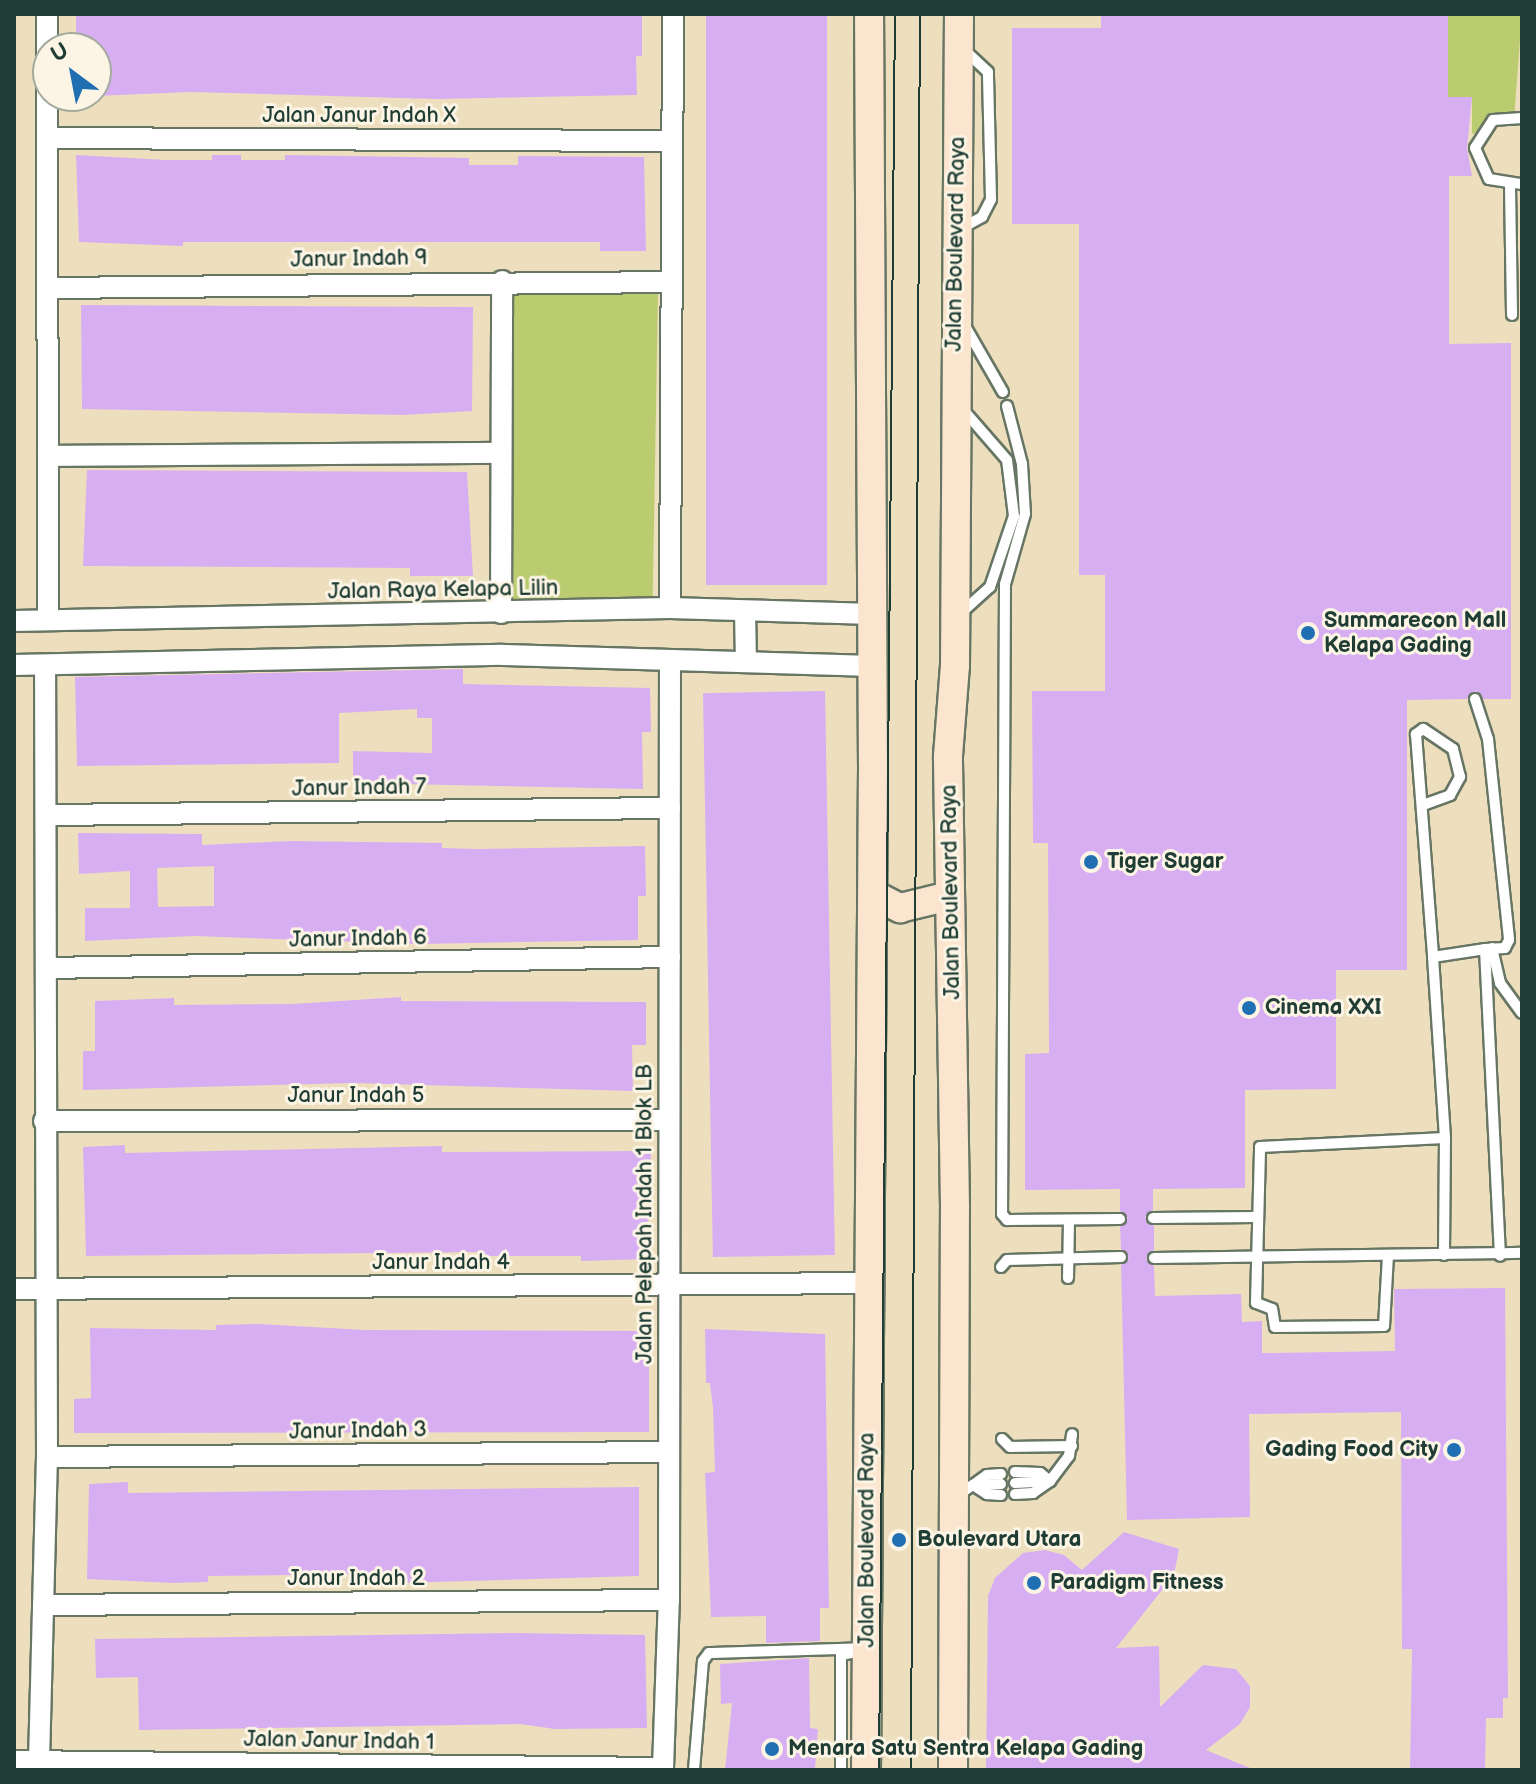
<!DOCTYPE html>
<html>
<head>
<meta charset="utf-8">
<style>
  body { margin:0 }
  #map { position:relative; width:1536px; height:1784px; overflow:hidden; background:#eddfbd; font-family:"Balsamiq Sans",sans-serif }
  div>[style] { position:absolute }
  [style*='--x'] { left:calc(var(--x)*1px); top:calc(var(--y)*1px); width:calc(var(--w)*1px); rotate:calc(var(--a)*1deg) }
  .green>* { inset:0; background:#bacc6f; transform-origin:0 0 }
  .building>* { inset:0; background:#d8aef3; transform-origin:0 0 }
  .roads { filter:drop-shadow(2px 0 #677664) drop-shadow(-2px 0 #677664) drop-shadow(0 2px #677664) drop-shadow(0 -2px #677664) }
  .lane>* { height:10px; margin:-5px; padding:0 5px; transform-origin:5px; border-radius:5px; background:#fff }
  .street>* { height:20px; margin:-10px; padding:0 10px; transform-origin:10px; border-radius:10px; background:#fff }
  .secondary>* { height:28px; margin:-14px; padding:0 14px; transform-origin:14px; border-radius:14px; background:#fce5cf }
  .tram>* { height:2px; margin:-1px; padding:0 1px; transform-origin:1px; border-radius:1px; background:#1f3d34 }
  .dots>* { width:22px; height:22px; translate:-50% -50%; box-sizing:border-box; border:4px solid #fcf5e5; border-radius:50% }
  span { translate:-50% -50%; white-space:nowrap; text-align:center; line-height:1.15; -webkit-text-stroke:6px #fcf5e5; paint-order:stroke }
  .street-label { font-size:22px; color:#1f3d34 }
  .poi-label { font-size:22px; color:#1f3d34; font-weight:700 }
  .left { translate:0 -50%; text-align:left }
  .right { translate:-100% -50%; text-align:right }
  .frame { position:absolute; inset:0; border:16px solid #1f3d34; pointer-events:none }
  .north { position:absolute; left:32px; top:32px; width:80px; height:80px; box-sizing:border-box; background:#fcf5e5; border:2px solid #a4ab9e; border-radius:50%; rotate:328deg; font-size:22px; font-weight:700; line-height:32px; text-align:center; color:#1f3d34 }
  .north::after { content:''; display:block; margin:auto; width:28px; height:36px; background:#1f6fb2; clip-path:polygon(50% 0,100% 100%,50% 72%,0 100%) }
</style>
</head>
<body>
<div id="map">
  <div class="green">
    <i style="clip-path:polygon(1448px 14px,1522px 14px,1514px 119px,1472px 134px,1472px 97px,1448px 97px)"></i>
    <i style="left:658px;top:293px;width:311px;height:150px;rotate:91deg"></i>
  </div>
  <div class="building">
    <i style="clip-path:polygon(76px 14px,642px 14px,642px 56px,636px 56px,637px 95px,437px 99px,190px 92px,96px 96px,96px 45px,76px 45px)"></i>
    <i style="left:706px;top:14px;width:121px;height:571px"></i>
    <i style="clip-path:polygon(1101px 14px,1448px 14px,1448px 97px,1472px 97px,1467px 148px,1472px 176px,1449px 176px,1449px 344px,1511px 343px,1511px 699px,1483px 699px,1476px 691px,1467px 699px,1407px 700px,1407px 970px,1336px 970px,1336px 1089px,1245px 1090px,1245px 1188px,1153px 1189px,1153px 1210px,1145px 1217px,1154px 1226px,1154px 1250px,1146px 1259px,1154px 1266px,1155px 1296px,1241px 1294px,1242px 1322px,1262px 1321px,1262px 1353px,1395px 1351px,1394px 1289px,1505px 1288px,1508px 1698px,1503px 1698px,1503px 1718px,1486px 1718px,1485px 1770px,1410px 1770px,1412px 1649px,1402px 1649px,1401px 1412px,1249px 1414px,1250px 1517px,1127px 1520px,1121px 1265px,1129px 1258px,1121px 1249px,1120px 1227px,1128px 1218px,1120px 1211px,1120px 1189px,1025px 1190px,1025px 1054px,1049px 1053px,1048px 843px,1033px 843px,1032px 691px,1105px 691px,1105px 575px,1079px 575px,1079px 224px,1012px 224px,1012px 28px,1101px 28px)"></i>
    <i style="clip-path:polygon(76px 155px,165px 160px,212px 160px,212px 155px,241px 155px,241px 160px,285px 160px,285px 155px,469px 158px,469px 165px,518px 165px,518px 156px,644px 157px,646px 251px,600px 251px,600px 242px,183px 242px,183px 246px,79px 242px)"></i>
    <i style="clip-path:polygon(81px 305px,473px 307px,472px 411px,404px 415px,82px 409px)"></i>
    <i style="clip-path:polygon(87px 470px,467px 472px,473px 576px,410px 576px,410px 568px,83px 566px)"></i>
    <i style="clip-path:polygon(463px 669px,463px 684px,650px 688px,651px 732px,642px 732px,643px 789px,353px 783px,353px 751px,432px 753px,432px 718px,417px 718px,417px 709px,339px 713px,339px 763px,77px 766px,75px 677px)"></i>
    <i style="left:825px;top:691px;width:564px;height:122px;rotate:89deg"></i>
    <i style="clip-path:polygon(evenodd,78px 833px,202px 834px,202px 845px,291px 841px,442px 843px,442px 848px,477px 849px,645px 846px,646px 896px,638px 896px,638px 940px,418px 944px,194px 936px,85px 941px,85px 908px,130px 908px,130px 871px,79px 874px,78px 833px,214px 866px,214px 906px,158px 907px,157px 868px,214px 866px)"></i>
    <i style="clip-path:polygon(401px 997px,401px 1001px,646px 1002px,646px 1045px,632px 1045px,633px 1091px,354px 1083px,83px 1090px,83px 1051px,95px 1051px,95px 1001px,174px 998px,174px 1005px,293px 1004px)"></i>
    <i style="clip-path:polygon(125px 1145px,125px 1153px,442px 1146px,442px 1152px,651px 1151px,647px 1259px,581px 1261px,581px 1256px,478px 1256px,478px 1252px,86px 1256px,83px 1147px)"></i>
    <i style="clip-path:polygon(260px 1324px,365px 1330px,649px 1331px,649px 1432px,74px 1433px,74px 1399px,91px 1398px,90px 1328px,216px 1330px,216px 1325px)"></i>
    <i style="clip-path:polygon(705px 1329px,825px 1334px,829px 1608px,820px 1608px,820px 1641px,766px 1643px,766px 1616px,711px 1617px,705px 1473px,715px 1472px,713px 1408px,710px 1383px,706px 1383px)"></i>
    <i style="clip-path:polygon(128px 1482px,128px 1493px,639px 1487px,639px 1576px,401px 1583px,367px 1581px,367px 1574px,208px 1576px,208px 1582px,173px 1583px,87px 1579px,89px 1484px)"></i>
    <i style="clip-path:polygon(1124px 1532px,1179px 1549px,1174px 1575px,1116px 1648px,1159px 1646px,1160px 1707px,1203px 1665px,1236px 1669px,1250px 1686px,1250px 1707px,1240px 1724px,1206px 1750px,1255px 1770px,986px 1770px,988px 1596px,995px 1578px,1023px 1553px,1045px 1550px,1064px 1555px,1082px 1570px)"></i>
    <i style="clip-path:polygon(516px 1633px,645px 1635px,647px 1728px,555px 1729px,520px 1724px,139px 1730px,138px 1677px,96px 1678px,95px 1639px)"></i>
    <i style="clip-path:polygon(809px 1658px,810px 1728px,818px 1729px,815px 1770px,725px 1770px,732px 1703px,721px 1704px,720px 1664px)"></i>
  </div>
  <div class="roads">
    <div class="lane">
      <i style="--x:1522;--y:118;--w:29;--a:176"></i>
      <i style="--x:1493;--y:120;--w:33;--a:123"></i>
      <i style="--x:1475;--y:148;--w:34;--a:66"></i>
      <i style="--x:1489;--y:179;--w:33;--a:9"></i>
      <i style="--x:1510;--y:186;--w:129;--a:89.1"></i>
      <i style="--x:962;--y:228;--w:23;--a:-29"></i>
      <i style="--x:982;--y:217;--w:20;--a:-63"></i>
      <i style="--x:991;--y:199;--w:127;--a:-91.4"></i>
      <i style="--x:988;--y:72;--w:33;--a:-137"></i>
      <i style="--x:965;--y:326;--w:76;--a:60.1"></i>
      <i style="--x:1007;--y:406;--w:60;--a:75.5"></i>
      <i style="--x:1022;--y:464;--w:50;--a:86.6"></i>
      <i style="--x:1025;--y:514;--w:73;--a:105.9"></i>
      <i style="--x:1005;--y:584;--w:630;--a:90.27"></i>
      <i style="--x:1002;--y:1214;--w:8;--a:50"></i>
      <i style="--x:1007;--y:1220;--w:113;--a:-0.5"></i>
      <i style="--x:961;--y:613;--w:39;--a:-42"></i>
      <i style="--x:990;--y:587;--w:75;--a:-71.3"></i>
      <i style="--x:1014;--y:516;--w:56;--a:-97.1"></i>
      <i style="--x:1007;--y:460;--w:70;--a:-131"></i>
      <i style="--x:1475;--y:699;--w:42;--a:72"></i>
      <i style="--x:1488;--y:739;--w:202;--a:84"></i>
      <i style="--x:1509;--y:940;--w:9;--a:117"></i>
      <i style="--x:1505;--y:948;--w:20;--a:177"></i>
      <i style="--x:1423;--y:805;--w:29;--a:-20"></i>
      <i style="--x:1450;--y:795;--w:21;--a:-61"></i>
      <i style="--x:1460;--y:777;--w:29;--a:-104"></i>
      <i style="--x:1453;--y:749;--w:36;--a:-146"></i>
      <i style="--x:1423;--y:729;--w:9;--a:144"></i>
      <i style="--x:1416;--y:734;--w:224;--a:85.6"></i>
      <i style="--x:1433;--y:957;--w:53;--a:-8.7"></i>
      <i style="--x:1485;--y:949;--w:307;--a:87.2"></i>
      <i style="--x:1492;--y:948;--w:36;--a:77"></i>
      <i style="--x:1500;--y:983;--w:37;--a:54"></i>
      <i style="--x:1433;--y:957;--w:181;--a:86.2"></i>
      <i style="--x:1445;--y:1138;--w:117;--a:90.5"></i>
      <i style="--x:1153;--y:1218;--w:103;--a:-0.6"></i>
      <i style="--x:1388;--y:1255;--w:71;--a:93.2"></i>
      <i style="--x:1384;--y:1326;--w:109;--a:179.5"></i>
      <i style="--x:1275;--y:1327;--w:18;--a:-99"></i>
      <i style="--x:1272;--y:1309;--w:17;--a:-159"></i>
      <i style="--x:1256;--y:1303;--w:156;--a:-88.5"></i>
      <i style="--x:1260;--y:1147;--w:185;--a:-2.8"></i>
      <i style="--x:1154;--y:1258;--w:368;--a:-0.8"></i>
      <i style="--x:1001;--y:1267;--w:9;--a:-49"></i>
      <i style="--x:1007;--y:1260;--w:114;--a:-1.5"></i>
      <i style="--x:1068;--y:1278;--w:58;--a:-89"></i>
      <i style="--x:1002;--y:1439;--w:11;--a:45"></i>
      <i style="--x:1010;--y:1447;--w:62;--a:-0.9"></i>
      <i style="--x:1015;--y:1472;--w:25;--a:2"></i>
      <i style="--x:1040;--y:1473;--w:13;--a:39"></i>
      <i style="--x:1015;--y:1483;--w:35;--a:-3"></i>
      <i style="--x:973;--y:1485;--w:17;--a:-36"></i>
      <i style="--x:987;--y:1475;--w:14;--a:-4"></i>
      <i style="--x:975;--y:1485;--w:26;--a:-2"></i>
      <i style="--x:1015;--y:1494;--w:18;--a:-3"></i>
      <i style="--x:1033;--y:1493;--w:21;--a:-35"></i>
      <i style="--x:1050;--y:1481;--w:31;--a:-53"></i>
      <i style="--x:1069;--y:1456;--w:22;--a:-82"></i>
      <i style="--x:958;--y:1495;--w:18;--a:-34"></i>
      <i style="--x:973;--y:1485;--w:17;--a:33"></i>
      <i style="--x:987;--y:1494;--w:14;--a:4"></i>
      <i style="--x:694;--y:1770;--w:109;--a:-85.3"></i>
      <i style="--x:703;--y:1661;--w:10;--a:-53"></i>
      <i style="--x:709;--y:1653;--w:156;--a:-1.8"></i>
      <i style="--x:841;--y:1770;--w:115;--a:-90"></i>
      <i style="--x:841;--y:1655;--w:10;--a:-11"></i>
    </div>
    <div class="street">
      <i style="--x:47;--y:14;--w:606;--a:89.91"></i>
      <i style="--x:47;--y:138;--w:624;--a:0.28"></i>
      <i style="--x:48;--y:288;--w:623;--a:-0.55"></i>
      <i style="--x:48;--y:456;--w:453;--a:-0.4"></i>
      <i style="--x:670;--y:608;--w:594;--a:-89.71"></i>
      <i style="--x:745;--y:611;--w:51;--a:88.9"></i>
      <i style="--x:501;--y:613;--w:332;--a:-89.8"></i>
      <i style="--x:14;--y:621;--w:656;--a:-1.14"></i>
      <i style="--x:670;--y:608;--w:203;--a:1.7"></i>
      <i style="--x:14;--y:665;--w:489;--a:-1.2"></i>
      <i style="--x:503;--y:655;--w:370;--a:1.7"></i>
      <i style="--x:49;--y:815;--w:621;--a:-0.65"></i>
      <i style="--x:47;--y:968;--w:623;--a:-1.01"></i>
      <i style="--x:44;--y:1121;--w:625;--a:-0.09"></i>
      <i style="--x:14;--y:1289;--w:853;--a:-0.4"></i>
      <i style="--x:47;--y:1457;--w:622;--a:-0.46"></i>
      <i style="--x:43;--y:1605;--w:626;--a:-0.46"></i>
      <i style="--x:14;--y:1761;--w:649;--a:0.62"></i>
      <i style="--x:663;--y:1768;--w:168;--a:-88"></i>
      <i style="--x:669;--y:1600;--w:940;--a:-89.94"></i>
      <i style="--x:39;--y:1761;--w:304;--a:-88.5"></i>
      <i style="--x:47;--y:1457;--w:792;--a:-90.14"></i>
    </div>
    <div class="secondary">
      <i style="--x:878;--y:897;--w:25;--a:27"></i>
      <i style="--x:900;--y:908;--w:46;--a:-13.7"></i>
      <i style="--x:866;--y:1770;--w:1001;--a:-89.6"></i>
      <i style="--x:873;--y:769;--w:755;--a:-90.3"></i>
      <i style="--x:953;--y:1770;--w:563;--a:-89.8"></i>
      <i style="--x:955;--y:1207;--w:451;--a:-90.9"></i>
      <i style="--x:948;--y:756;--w:90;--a:-85.6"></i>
      <i style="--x:955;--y:666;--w:652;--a:-89.65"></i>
    </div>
  </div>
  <div class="tram">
    <i style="--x:879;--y:1770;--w:1756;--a:-89.48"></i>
    <i style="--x:911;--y:1770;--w:1756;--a:-89.71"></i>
  </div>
  <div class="dots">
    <i style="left:1308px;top:633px;background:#1f6fb2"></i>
    <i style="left:1091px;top:862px;background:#1f6fb2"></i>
    <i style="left:1249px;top:1008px;background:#1f6fb2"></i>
    <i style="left:1454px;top:1450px;background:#1f6fb2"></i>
    <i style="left:899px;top:1540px;background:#1f6fb2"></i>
    <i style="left:1034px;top:1583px;background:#1f6fb2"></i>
    <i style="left:772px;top:1749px;background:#1f6fb2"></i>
  </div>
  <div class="street-label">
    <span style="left:359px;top:116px">Jalan Janur Indah X</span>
    <span style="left:956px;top:244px;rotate:-89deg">Jalan Boulevard Raya</span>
    <span style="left:359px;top:259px;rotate:-1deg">Janur Indah 9</span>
    <span style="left:443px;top:590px;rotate:-1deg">Jalan Raya Kelapa Lilin</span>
    <span style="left:359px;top:788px;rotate:-1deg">Janur Indah 7</span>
    <span style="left:951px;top:892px;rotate:-91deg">Jalan Boulevard Raya</span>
    <span style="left:358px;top:939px;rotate:-1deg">Janur Indah 6</span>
    <span style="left:356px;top:1096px">Janur Indah 5</span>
    <span style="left:645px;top:1214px;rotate:-90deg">Jalan Pelepah Indah 1 Blok LB</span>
    <span style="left:441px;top:1263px">Janur Indah 4</span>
    <span style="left:358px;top:1431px;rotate:-1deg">Janur Indah 3</span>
    <span style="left:867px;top:1540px;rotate:-90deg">Jalan Boulevard Raya</span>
    <span style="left:356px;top:1579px">Janur Indah 2</span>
    <span style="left:339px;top:1741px;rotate:1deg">Jalan Janur Indah 1</span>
  </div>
  <div class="poi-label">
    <span class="left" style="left:1324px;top:633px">Summarecon Mall<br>Kelapa Gading</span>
    <span class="left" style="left:1107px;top:862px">Tiger Sugar</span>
    <span class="left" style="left:1265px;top:1008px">Cinema XXI</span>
    <span class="right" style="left:1438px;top:1450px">Gading Food City</span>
    <span class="left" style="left:917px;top:1540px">Boulevard Utara</span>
    <span class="left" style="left:1050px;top:1583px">Paradigm Fitness</span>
    <span class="left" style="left:788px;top:1749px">Menara Satu Sentra Kelapa Gading</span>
  </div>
  <div class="frame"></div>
  <div class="north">U</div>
</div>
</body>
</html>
